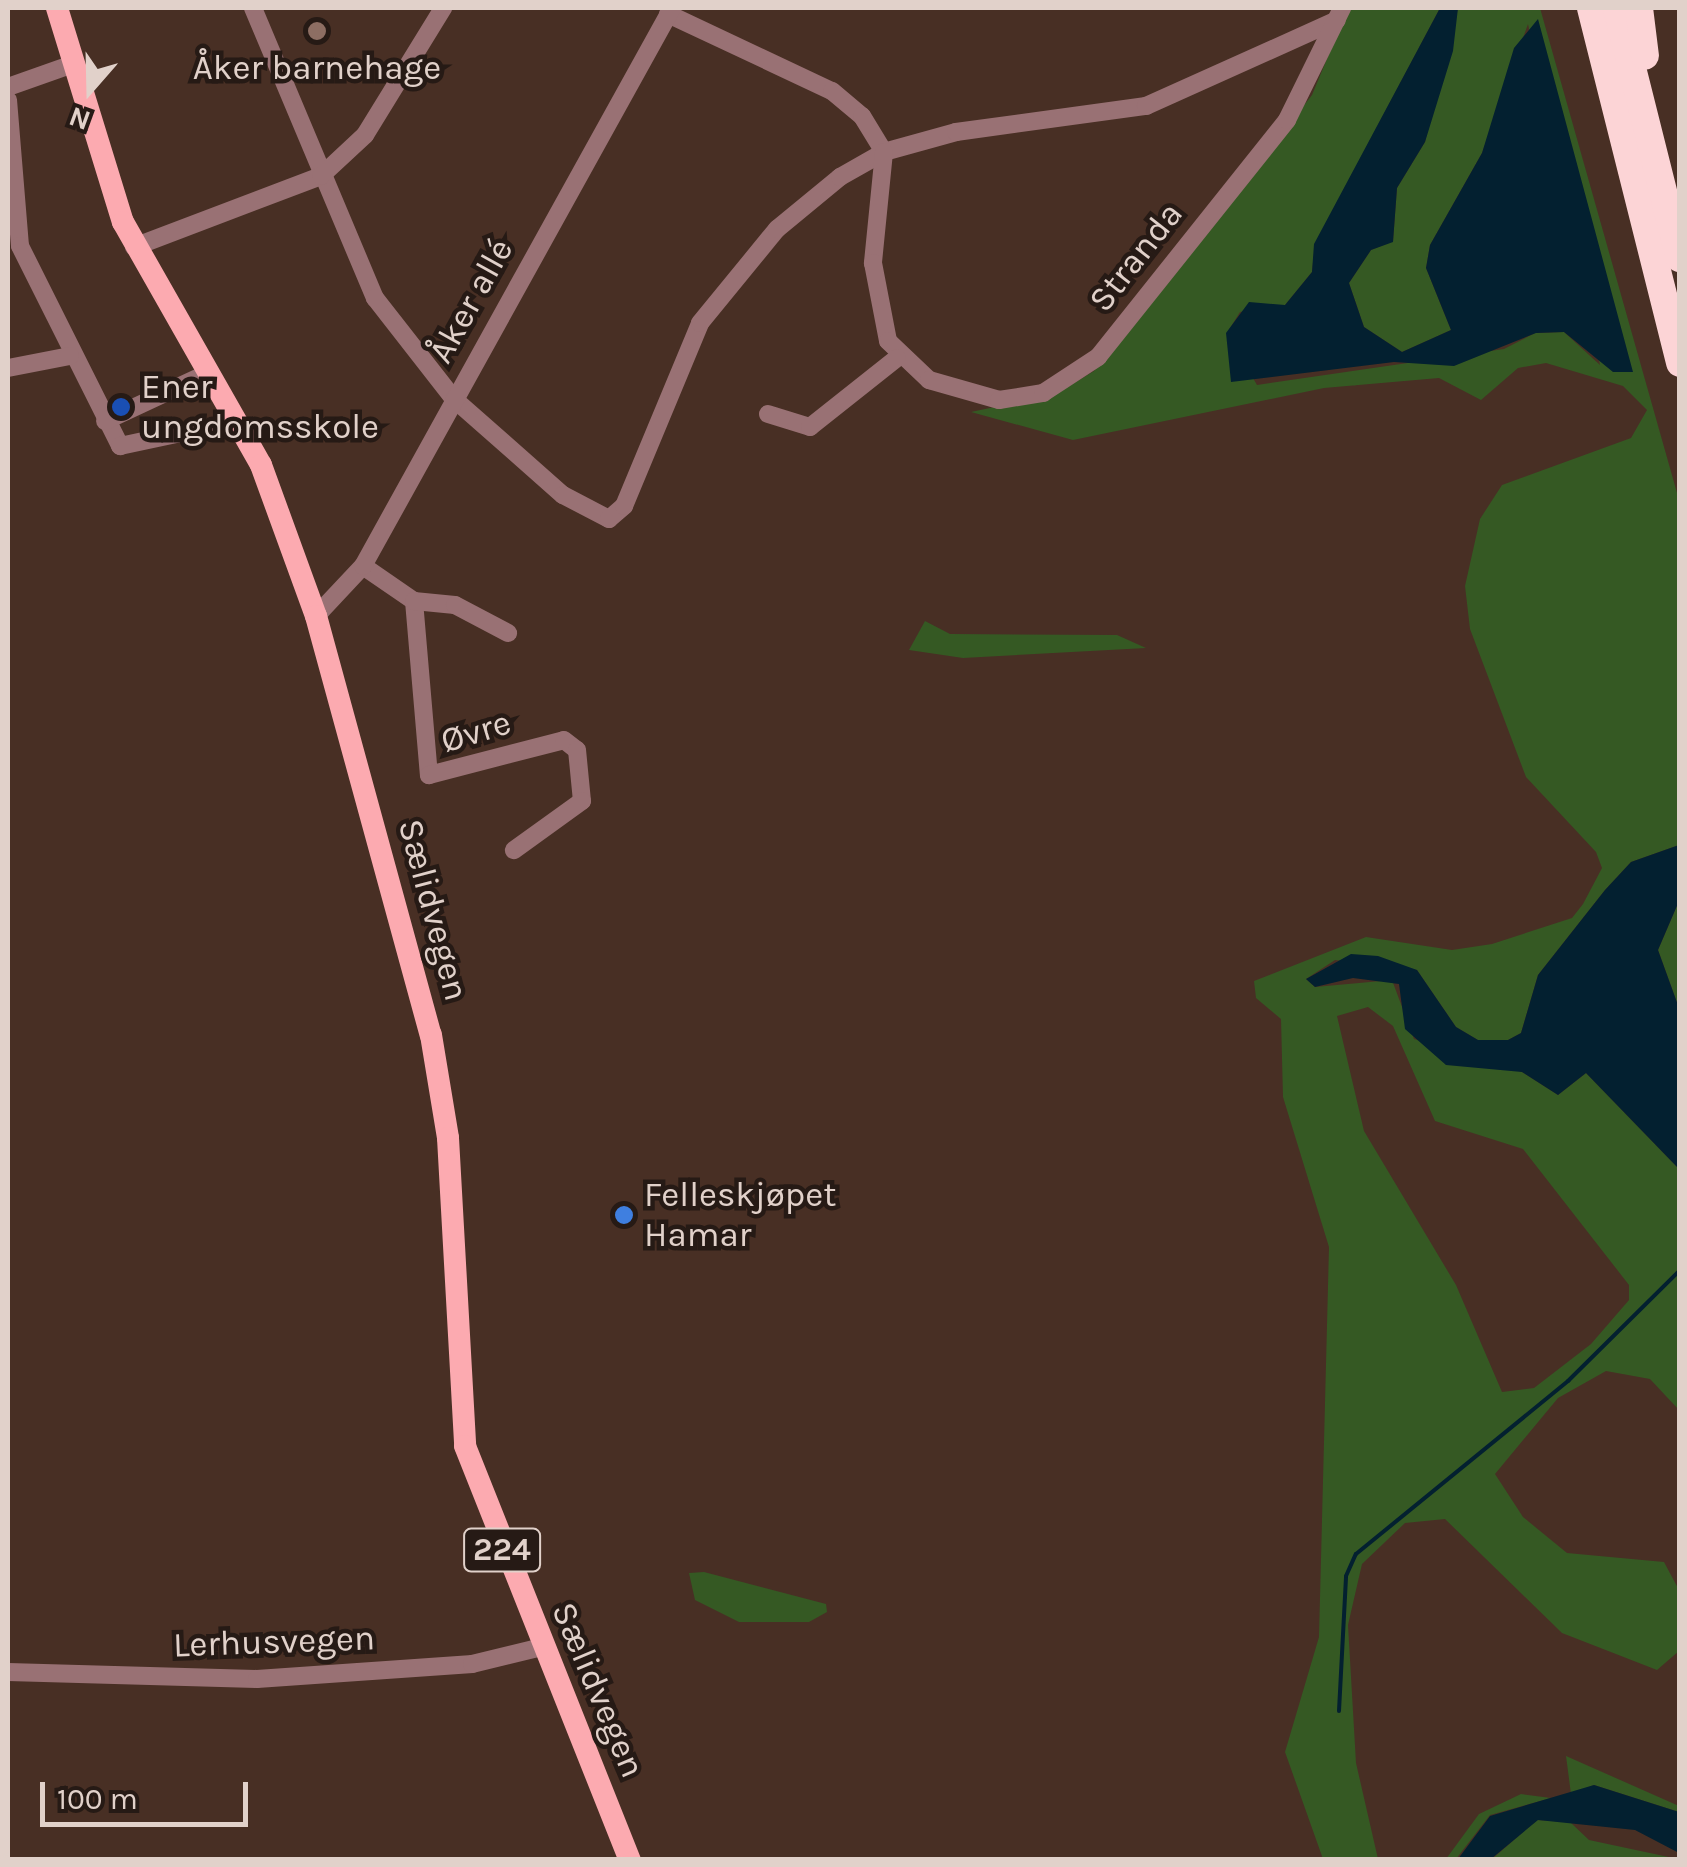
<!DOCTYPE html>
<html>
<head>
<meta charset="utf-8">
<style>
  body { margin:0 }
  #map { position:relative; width:1687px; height:1867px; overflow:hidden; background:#482f24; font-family:Karla,sans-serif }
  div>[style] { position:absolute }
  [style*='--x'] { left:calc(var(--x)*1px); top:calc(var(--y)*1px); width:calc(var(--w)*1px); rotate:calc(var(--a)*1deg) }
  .green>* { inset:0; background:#355923 }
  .water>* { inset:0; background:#032030 }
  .stream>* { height:4px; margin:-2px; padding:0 2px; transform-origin:2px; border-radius:2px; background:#032030 }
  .minor>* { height:18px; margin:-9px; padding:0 9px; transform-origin:9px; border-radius:9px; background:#997174 }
  .major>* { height:22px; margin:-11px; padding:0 11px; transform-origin:11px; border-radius:11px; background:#fcaab0 }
  .highway>* { height:28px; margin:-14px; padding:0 14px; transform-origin:14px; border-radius:14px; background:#fcd4d6 }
  .dots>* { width:28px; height:28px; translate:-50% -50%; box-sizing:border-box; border:5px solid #261a15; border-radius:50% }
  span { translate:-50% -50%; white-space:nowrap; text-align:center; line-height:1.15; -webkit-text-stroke:9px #261a15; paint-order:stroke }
  .shield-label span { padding:2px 8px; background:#261a15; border:2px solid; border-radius:8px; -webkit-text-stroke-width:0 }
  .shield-label { font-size:32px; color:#e1d1ca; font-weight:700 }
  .poi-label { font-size:35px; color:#e1d1ca }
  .left { translate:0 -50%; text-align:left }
  .street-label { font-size:35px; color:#e1d1ca }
  .frame { position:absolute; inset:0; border:10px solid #e1d1ca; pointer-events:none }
  .north { position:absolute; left:40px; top:40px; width:100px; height:100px; -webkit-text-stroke:8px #261a15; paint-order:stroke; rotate:200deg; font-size:28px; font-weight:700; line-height:40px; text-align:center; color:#e1d1ca }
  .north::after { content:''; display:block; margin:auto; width:35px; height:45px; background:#e1d1ca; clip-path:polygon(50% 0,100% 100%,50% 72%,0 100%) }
  .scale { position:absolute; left:40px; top:1782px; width:208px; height:45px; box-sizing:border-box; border:5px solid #e1d1ca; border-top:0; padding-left:12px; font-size:30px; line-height:35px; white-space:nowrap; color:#e1d1ca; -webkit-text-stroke:8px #261a15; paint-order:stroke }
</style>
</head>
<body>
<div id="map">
  <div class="green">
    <i style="clip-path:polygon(evenodd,1348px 8px,1440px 8px,1315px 244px,1312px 272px,1285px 305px,1240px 312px,1227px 333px,1257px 385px,1504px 349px,1535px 333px,1564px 332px,1600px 365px,1528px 24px,1482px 153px,1430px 245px,1426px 268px,1451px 330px,1402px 352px,1364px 327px,1349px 283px,1371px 250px,1393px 241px,1397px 188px,1425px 142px,1458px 8px,1540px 8px,1679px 500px,1679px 845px,1631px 862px,1605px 890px,1538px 975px,1521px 1033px,1508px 1040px,1478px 1040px,1456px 1027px,1417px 970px,1335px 960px,1306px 979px,1315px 987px,1392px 980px,1414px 1039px,1522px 1072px,1558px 1095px,1586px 1073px,1679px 1169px,1679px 1410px,1650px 1379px,1606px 1371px,1558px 1398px,1495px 1474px,1523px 1517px,1567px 1553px,1664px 1562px,1679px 1590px,1679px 1651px,1657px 1670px,1562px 1633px,1445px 1519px,1405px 1523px,1362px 1564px,1348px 1625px,1356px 1763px,1378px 1859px,1323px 1859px,1285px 1752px,1319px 1637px,1329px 1247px,1283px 1097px,1281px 1019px,1256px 998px,1254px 981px,1366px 937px,1452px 950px,1492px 944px,1572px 918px,1583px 904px,1602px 868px,1596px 852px,1526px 777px,1470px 629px,1465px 586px,1480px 519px,1502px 485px,1631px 438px,1647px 410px,1623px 386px,1546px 363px,1518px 368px,1481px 400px,1439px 378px,1324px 388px,1073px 440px,971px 412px,1056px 394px,1094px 371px,1312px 95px,1348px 8px,1368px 1007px,1393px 1026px,1435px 1121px,1523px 1149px,1629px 1285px,1629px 1300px,1591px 1344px,1534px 1388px,1502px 1392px,1456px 1285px,1364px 1131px,1337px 1016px,1368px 1007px)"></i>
    <i style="clip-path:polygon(925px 621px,950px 634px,1117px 635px,1146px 648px,963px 658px,909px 650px)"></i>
    <i style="clip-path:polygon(1679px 901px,1679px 1008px,1658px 950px)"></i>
    <i style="clip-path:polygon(704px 1572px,826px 1604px,827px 1612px,809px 1622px,739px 1622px,695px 1600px,689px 1573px)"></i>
    <i style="clip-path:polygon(1566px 1756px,1679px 1806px,1679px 1812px,1594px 1785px,1571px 1794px)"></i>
    <i style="clip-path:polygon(1521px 1794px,1551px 1798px,1490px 1815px,1456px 1859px,1446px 1859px,1479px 1814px)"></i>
    <i style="clip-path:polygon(1537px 1820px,1570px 1822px,1589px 1840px,1678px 1859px,1491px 1860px)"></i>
  </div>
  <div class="water">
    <i style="clip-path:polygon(1440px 8px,1458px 8px,1453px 51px,1425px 142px,1397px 188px,1393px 242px,1371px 250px,1349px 283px,1364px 327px,1402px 352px,1451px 330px,1426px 268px,1430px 245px,1482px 153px,1514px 48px,1538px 19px,1633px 372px,1613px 372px,1564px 332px,1536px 333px,1454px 366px,1394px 362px,1231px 382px,1226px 333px,1249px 302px,1285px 305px,1312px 272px,1314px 244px)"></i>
    <i style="clip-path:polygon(1679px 845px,1679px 901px,1658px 950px,1679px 1008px,1679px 1169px,1586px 1073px,1558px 1095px,1522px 1072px,1446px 1065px,1405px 1029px,1399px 984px,1353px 978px,1315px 987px,1306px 979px,1351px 954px,1378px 956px,1417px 970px,1456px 1027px,1478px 1040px,1508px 1040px,1521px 1033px,1538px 975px,1605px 890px,1631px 862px)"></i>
    <i style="clip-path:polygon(1594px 1785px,1679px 1812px,1679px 1853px,1635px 1830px,1538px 1820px,1491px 1859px,1458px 1859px,1490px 1816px)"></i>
  </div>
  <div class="stream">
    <i style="--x:1339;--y:1711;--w:135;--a:-87"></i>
    <i style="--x:1346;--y:1576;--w:24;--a:-66"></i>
    <i style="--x:1356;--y:1554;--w:274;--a:-39.2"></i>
    <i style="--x:1568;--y:1381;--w:158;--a:-44.7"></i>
  </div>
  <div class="minor">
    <i style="--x:253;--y:8;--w:315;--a:67.2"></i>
    <i style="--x:375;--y:298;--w:128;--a:52"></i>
    <i style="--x:454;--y:399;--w:145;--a:41.4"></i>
    <i style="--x:563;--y:495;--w:52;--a:27.6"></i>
    <i style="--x:609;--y:519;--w:20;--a:-41"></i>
    <i style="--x:624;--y:506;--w:198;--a:-67.4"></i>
    <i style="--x:700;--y:323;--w:122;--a:-50.7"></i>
    <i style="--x:777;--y:229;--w:82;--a:-39.5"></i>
    <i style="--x:840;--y:177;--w:51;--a:-29.6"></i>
    <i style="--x:884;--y:152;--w:75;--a:-15.5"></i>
    <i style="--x:956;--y:132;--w:192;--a:-7.8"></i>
    <i style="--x:1146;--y:106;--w:209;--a:-24.2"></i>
    <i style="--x:668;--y:14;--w:181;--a:25.2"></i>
    <i style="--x:832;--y:91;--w:39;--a:40"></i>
    <i style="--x:862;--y:116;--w:42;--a:58.6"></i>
    <i style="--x:884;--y:152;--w:112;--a:95.7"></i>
    <i style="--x:873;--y:263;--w:79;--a:79.1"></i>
    <i style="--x:888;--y:341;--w:57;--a:43.6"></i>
    <i style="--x:929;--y:380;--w:73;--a:15.9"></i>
    <i style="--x:999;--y:400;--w:45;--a:-9"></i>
    <i style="--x:1043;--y:393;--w:66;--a:-33.2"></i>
    <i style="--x:1098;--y:357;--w:303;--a:-51.4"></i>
    <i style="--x:1287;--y:120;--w:125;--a:-63.8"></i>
    <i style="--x:8;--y:87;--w:69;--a:-19.5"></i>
    <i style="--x:8;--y:100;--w:146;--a:85.3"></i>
    <i style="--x:20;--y:246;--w:224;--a:63.4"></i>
    <i style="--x:120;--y:446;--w:120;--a:-12.1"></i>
    <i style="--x:134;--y:247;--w:200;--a:-20.8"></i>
    <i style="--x:321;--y:176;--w:60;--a:-43"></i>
    <i style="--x:365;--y:135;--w:149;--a:-58.4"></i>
    <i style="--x:8;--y:368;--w:63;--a:-11"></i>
    <i style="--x:768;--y:414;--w:44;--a:17.2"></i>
    <i style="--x:810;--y:427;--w:111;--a:-38.4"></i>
    <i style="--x:105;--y:421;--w:114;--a:-25"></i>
    <i style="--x:363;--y:566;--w:62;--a:34.5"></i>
    <i style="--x:414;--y:601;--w:175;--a:85.1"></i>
    <i style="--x:429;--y:775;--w:139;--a:-14.5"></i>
    <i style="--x:564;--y:740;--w:16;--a:38"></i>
    <i style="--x:577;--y:750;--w:51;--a:84.4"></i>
    <i style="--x:582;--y:801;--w:84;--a:144.2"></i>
    <i style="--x:414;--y:601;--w:41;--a:5.6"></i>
    <i style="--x:455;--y:605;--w:60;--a:27.8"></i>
    <i style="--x:316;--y:616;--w:69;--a:-46.8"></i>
    <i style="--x:363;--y:566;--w:638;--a:-61.02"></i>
    <i style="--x:8;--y:1672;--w:249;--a:1.6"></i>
    <i style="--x:257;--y:1679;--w:216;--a:-4"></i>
    <i style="--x:472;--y:1664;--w:72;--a:-13.7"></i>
  </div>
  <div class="major">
    <i style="--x:57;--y:8;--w:224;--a:72.9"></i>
    <i style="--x:123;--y:222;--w:279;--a:60.4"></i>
    <i style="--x:261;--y:465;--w:161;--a:70"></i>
    <i style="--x:316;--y:616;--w:434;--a:74.7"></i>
    <i style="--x:431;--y:1035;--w:104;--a:80.6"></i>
    <i style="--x:448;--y:1138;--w:308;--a:86.8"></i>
    <i style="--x:465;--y:1446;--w:446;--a:68.3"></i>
  </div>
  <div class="highway">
    <i style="--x:1591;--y:8;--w:366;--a:75.9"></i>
    <i style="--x:1617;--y:8;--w:258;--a:75.9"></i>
    <i style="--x:1639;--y:8;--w:48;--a:82.9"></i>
  </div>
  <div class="dots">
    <i style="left:317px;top:31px;background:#8d6e63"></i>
    <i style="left:121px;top:407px;background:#1a4fb4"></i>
    <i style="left:624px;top:1215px;background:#3f7fe0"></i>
  </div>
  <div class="shield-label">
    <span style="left:502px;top:1550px">224</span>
  </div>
  <div class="poi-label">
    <span style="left:317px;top:68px">Åker barnehage</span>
    <span class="left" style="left:141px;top:407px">Ener<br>ungdomsskole</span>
    <span class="left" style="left:644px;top:1215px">Felleskjøpet<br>Hamar</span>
  </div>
  <div class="street-label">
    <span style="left:1136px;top:257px;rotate:-52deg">Stranda</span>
    <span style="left:471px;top:301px;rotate:-61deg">Åker allé</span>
    <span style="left:476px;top:732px;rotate:-17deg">Øvre</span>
    <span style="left:433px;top:910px;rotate:75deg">Sælidvegen</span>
    <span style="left:274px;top:1642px;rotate:-2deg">Lerhusvegen</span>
    <span style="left:598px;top:1690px;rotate:67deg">Sælidvegen</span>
  </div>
  <div class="frame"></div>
  <div class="north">N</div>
  <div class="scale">100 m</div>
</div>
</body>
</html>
